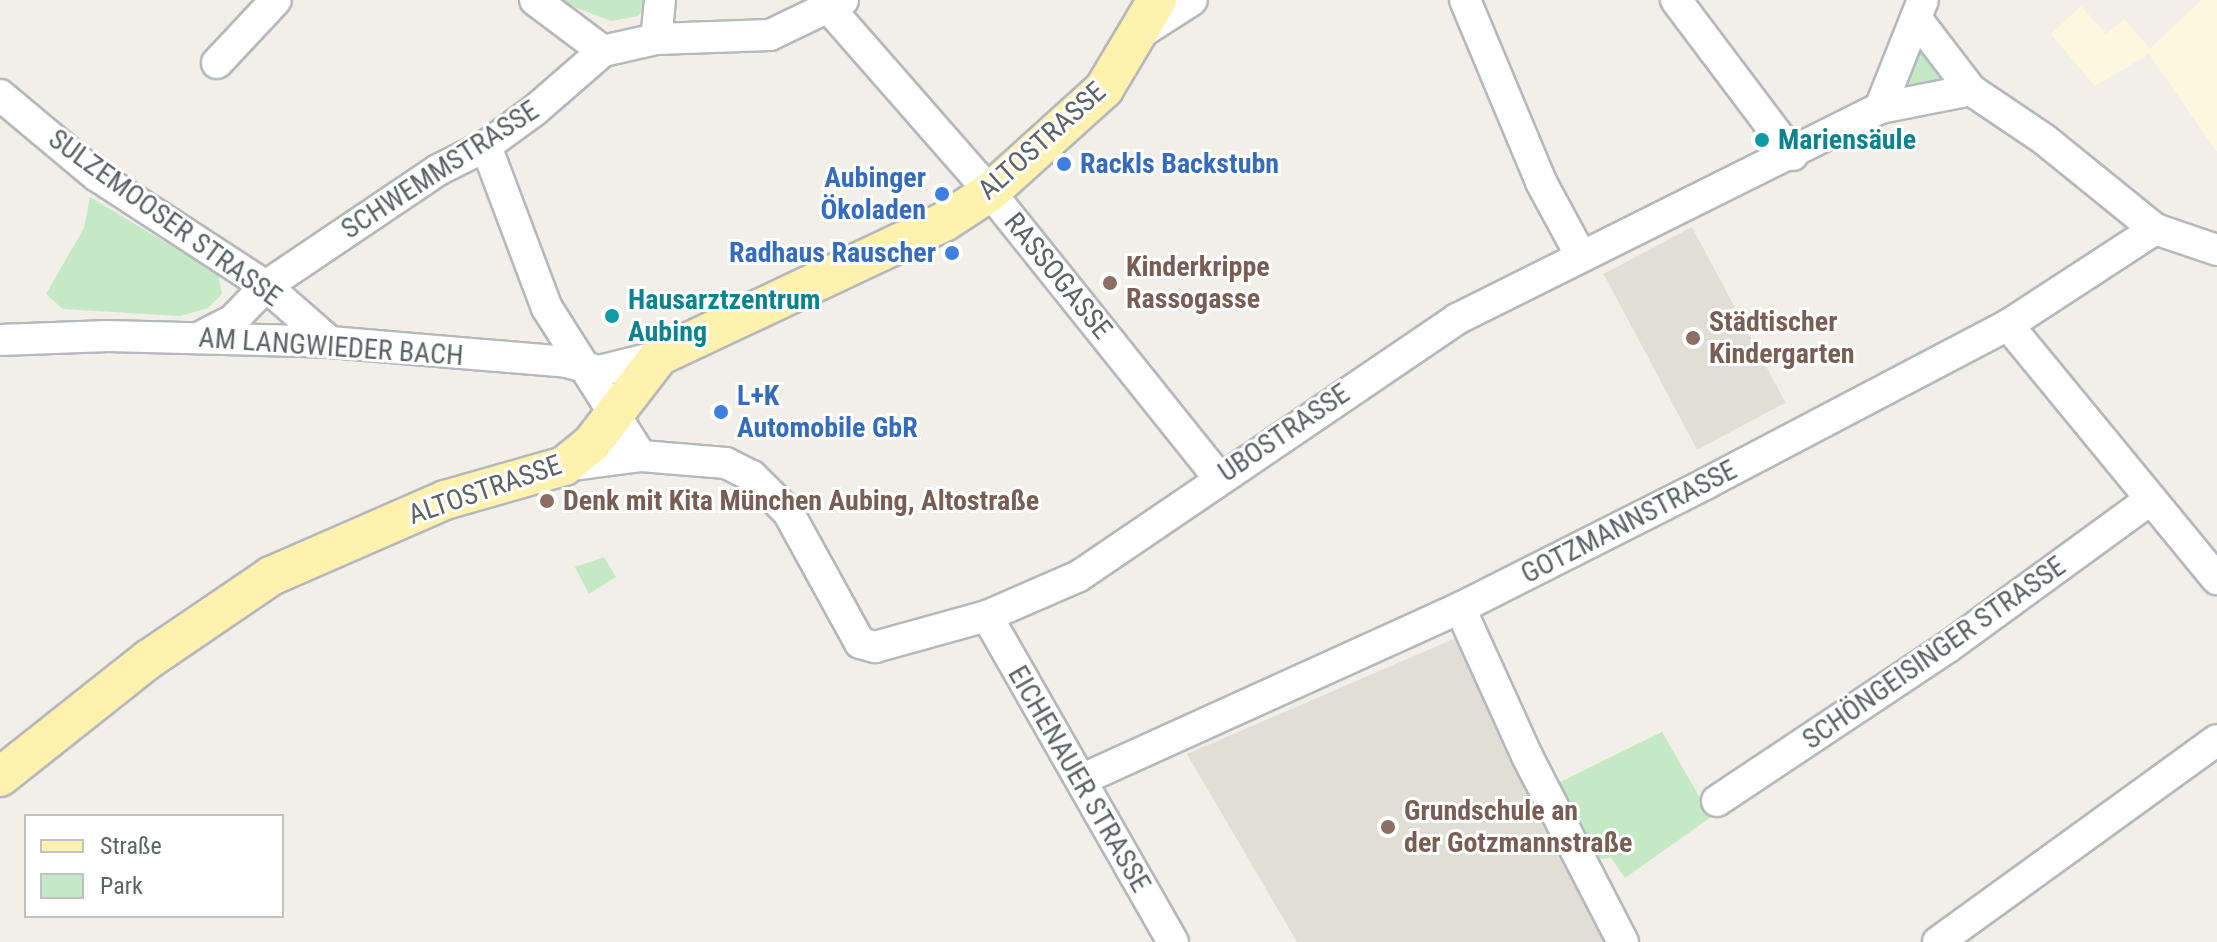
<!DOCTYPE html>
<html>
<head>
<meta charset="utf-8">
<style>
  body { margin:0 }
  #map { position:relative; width:2217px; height:942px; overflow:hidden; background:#f1efe8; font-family:"Roboto Condensed",sans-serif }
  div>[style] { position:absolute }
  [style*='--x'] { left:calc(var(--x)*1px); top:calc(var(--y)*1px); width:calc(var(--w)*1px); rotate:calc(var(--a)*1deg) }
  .commercial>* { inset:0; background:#fef7e0 }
  .education>* { inset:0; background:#e1ded6; transform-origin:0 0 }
  .green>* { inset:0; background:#c5e8c5 }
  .roads { filter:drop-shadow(2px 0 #b5b8bc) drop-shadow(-2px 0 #b5b8bc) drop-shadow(0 2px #b5b8bc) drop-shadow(0 -2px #b5b8bc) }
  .minor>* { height:30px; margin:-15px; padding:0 15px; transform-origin:15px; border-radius:15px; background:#fff }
  .major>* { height:38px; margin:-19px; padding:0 19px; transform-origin:19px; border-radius:19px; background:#fff2af }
  .dots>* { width:22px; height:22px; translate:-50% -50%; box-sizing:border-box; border:4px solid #fff; border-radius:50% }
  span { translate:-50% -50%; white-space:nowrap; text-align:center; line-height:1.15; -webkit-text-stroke:6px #fff; paint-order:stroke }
  .culture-label { font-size:28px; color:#0d838f; font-weight:700 }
  .left { translate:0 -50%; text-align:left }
  .street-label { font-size:28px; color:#5f6368 }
  .shop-label { font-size:28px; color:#366cbe; font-weight:700 }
  .right { translate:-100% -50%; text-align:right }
  .education-label { font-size:28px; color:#785e54; font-weight:700 }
  .legend { position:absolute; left:24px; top:814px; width:260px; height:104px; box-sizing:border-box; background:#fff; border:2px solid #bfc1c3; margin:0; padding:10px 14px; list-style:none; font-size:24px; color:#5f6368 }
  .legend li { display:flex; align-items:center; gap:16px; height:40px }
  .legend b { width:40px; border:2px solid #bfc1c3 }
</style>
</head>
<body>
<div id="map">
  <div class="commercial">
    <i style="clip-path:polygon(2201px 0,2217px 0,2217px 152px,2149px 54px,2095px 86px,2051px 34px,2081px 6px,2106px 34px,2124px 19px,2150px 49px)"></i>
  </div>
  <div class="education">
    <i style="left:1692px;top:227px;width:199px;height:100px;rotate:62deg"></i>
    <i style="clip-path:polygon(1458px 637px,1576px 884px,1610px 942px,1297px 942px,1187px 754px)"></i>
  </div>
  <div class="green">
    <i style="clip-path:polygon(557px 0,651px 0,638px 16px,611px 21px)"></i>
    <i style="clip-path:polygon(1922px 47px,1948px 81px,1913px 89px,1907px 80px)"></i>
    <i style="clip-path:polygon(90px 197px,218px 274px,222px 294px,208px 308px,180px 316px,63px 309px,46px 294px,84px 228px)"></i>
    <i style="clip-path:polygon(604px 557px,616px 577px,589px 594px,575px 567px)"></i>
    <i style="clip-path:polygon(1662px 732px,1711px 817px,1625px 878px,1611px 858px,1599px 859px,1590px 853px,1556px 784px)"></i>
  </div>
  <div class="roads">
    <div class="minor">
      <i style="--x:535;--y:0;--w:85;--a:36.9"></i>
      <i style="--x:1465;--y:0;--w:197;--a:67.3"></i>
      <i style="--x:1541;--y:182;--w:84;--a:61.6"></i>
      <i style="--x:1676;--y:0;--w:194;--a:53"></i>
      <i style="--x:829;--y:8;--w:244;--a:48.8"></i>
      <i style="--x:990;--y:192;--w:365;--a:51.3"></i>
      <i style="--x:1916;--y:18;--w:91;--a:52.6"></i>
      <i style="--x:1971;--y:90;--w:89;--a:34"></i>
      <i style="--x:2045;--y:140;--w:141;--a:39"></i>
      <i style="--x:2155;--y:229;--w:65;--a:18.7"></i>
      <i style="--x:1142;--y:32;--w:59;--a:-32.6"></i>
      <i style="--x:656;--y:39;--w:114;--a:-2"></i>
      <i style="--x:770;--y:35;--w:81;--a:-25.6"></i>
      <i style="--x:217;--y:63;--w:86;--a:-46.9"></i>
      <i style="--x:0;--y:95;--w:126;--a:39.9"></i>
      <i style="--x:97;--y:176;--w:202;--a:33.1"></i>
      <i style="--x:266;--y:286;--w:85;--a:41.2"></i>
      <i style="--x:1880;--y:108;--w:93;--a:-11.2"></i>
      <i style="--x:486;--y:146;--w:173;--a:69.4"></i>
      <i style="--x:547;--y:308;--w:175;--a:57.6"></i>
      <i style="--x:2008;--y:325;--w:329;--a:50.6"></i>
      <i style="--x:200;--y:337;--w:37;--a:-27"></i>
      <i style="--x:233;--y:320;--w:47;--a:-45.9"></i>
      <i style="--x:266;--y:286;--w:207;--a:-34"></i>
      <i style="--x:438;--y:170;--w:54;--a:-26.6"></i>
      <i style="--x:486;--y:146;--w:59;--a:-36.1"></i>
      <i style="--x:534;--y:111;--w:91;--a:-41"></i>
      <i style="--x:603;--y:51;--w:54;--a:-12.8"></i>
      <i style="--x:656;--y:39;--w:39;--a:-84"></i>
      <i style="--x:0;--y:340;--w:108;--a:-2.1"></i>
      <i style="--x:108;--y:336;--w:222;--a:1.5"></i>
      <i style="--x:330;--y:342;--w:238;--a:4.8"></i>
      <i style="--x:567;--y:362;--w:33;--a:16"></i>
      <i style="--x:599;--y:371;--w:62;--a:-14"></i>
      <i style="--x:564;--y:466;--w:78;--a:-7.4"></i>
      <i style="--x:641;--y:456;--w:85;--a:4.7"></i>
      <i style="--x:726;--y:463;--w:29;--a:27"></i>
      <i style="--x:752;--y:476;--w:51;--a:45"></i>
      <i style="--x:788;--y:512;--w:149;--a:61.2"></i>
      <i style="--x:860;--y:643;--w:16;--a:15"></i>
      <i style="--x:875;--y:647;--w:116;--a:-15.5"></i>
      <i style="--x:987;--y:616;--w:100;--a:-23.5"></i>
      <i style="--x:1079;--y:576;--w:457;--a:-34.2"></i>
      <i style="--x:1457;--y:319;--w:473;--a:-26.5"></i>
      <i style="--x:1880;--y:108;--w:116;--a:-68.3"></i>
      <i style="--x:1460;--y:608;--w:162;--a:65.6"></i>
      <i style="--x:1527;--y:756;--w:209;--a:62.7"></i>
      <i style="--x:987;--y:616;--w:375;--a:60.3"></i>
      <i style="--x:1083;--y:779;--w:414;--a:-24.4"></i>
      <i style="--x:1460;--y:608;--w:277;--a:-26.8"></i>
      <i style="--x:1707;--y:483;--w:340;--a:-27.7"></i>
      <i style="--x:2008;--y:325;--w:176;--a:-33.1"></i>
      <i style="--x:1717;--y:801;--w:278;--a:-33.7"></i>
      <i style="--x:1948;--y:647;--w:248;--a:-36.1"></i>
      <i style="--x:1938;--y:942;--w:344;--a:-35.9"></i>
    </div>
    <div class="major">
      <i style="--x:0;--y:777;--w:190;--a:-38.4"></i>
      <i style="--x:149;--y:659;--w:148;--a:-34.2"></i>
      <i style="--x:271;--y:576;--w:190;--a:-23.6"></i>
      <i style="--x:445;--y:500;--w:124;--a:-15.9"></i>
      <i style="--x:564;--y:466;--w:36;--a:-39"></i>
      <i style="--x:592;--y:443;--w:110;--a:-52.4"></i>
      <i style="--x:659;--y:356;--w:315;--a:-25.2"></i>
      <i style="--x:944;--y:222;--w:55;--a:-33.1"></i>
      <i style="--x:990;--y:192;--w:154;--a:-42.1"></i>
      <i style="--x:1104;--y:89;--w:104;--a:-59.2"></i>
    </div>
  </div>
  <div class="dots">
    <i style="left:1762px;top:140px;background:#0f9aa8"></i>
    <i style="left:1064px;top:164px;background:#3f7fe0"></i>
    <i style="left:942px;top:194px;background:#3f7fe0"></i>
    <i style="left:952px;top:253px;background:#3f7fe0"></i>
    <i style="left:1110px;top:283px;background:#8d6e63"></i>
    <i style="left:612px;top:316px;background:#0f9aa8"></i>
    <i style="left:1693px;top:338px;background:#8d6e63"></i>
    <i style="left:721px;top:412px;background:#3f7fe0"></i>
    <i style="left:547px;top:501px;background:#8d6e63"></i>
    <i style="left:1388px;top:827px;background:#8d6e63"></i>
  </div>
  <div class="culture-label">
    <span class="left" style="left:1778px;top:140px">Mariensäule</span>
    <span class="left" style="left:628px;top:316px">Hausarztzentrum<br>Aubing</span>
  </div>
  <div class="street-label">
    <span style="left:1042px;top:141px;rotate:-42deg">ALTOSTRASSE</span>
    <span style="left:440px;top:170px;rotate:-33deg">SCHWEMMSTRASSE</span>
    <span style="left:165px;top:218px;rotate:36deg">SULZEMOOSER STRASSE</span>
    <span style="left:1058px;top:276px;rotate:51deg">RASSOGASSE</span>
    <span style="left:331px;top:347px;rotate:4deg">AM LANGWIEDER BACH</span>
    <span style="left:1284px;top:433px;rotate:-34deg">UBOSTRASSE</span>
    <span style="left:485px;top:490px;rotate:-19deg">ALTOSTRASSE</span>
    <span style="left:1629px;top:522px;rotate:-27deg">GOTZMANNSTRASSE</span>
    <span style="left:1934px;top:653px;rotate:-35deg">SCHÖNGEISINGER STRASSE</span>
    <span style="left:1079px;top:779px;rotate:60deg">EICHENAUER STRASSE</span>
  </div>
  <div class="shop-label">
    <span class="left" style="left:1080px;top:164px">Rackls Backstubn</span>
    <span class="right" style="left:926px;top:194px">Aubinger<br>Ökoladen</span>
    <span class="right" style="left:936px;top:253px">Radhaus Rauscher</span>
    <span class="left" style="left:737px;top:412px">L+K<br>Automobile GbR</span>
  </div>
  <div class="education-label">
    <span class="left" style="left:1126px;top:283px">Kinderkrippe<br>Rassogasse</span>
    <span class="left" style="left:1709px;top:338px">Städtischer<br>Kindergarten</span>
    <span class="left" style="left:563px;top:501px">Denk mit Kita München Aubing, Altostraße</span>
    <span class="left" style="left:1404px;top:827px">Grundschule an<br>der Gotzmannstraße</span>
  </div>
  <ul class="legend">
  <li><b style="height:10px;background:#fff2af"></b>Straße</li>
  <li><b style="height:22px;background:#c5e8c5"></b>Park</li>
  </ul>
</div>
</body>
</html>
